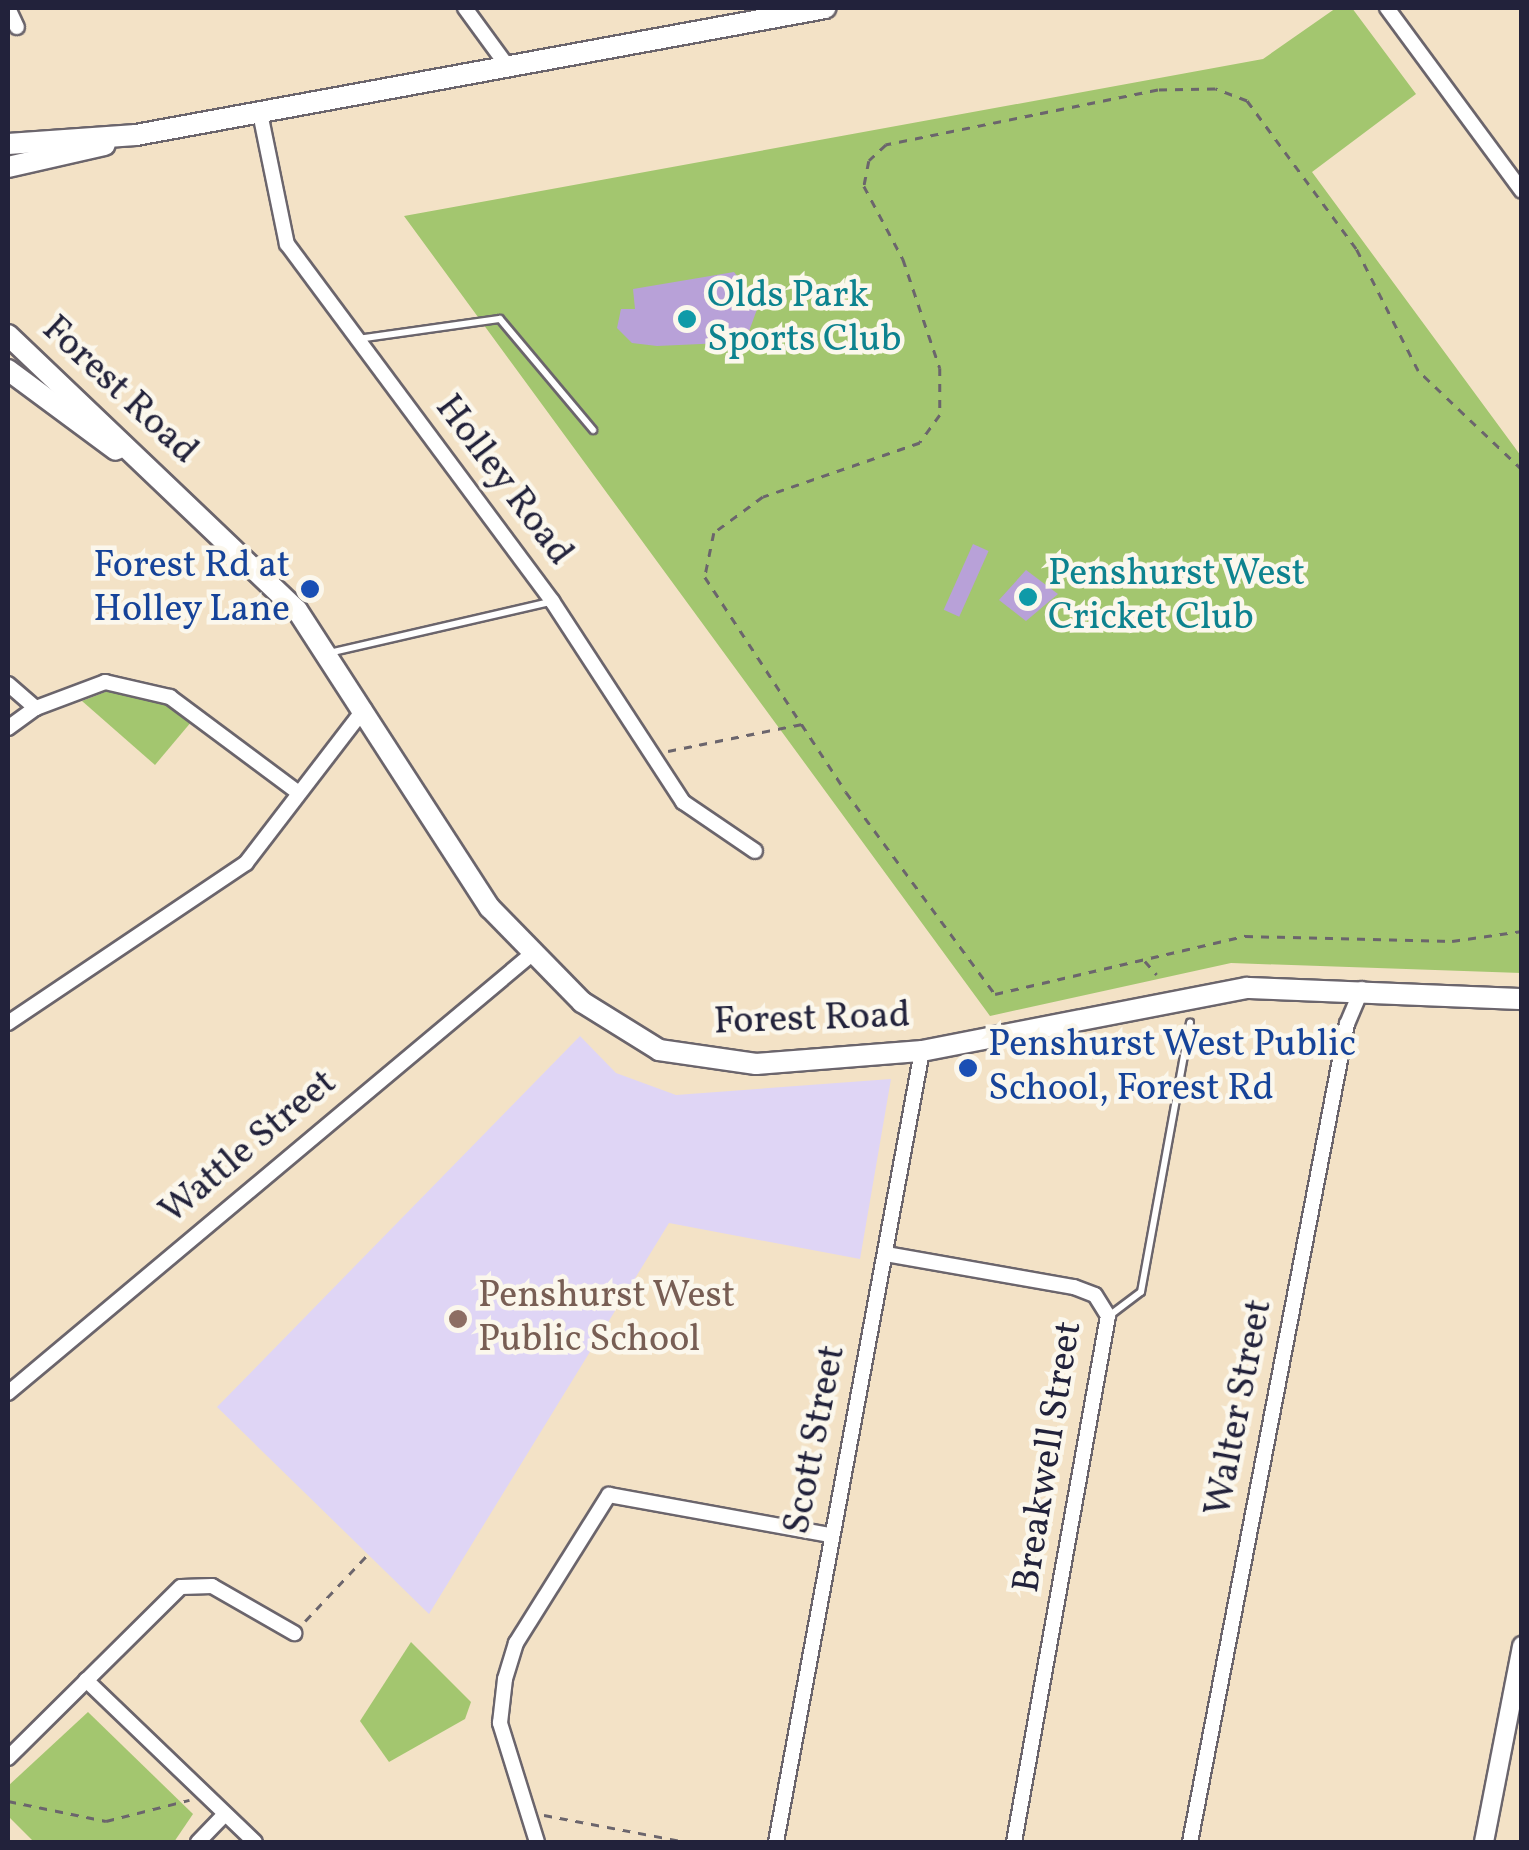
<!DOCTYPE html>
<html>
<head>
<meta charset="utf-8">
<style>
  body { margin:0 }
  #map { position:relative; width:1529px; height:1850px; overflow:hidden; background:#f3e2c6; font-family:Vollkorn,serif }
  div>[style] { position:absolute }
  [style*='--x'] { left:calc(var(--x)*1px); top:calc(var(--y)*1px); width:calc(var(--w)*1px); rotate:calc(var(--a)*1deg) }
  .built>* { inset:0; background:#dfd5f5 }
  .green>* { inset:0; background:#a3c66f }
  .building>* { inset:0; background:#b8a1d8; transform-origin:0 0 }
  .path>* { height:2.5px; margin-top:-1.25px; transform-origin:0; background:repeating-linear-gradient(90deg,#6b656c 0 8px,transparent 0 16px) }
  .roads { filter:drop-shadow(2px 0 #6b656c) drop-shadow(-2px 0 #6b656c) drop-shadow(0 2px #6b656c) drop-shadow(0 -2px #6b656c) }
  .service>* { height:6px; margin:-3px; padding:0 3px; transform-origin:3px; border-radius:3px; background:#fff }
  .minor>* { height:14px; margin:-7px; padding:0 7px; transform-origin:7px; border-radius:7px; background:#fff }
  .tertiary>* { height:18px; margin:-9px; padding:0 9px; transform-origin:9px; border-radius:9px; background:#fff }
  .primary>* { height:20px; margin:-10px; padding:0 10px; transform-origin:10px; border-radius:10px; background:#fff }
  .dots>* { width:28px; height:28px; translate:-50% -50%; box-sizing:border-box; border:5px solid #fbf7ec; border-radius:50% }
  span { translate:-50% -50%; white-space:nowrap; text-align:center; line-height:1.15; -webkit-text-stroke:9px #fbf7ec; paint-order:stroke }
  .culture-label { font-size:38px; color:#0d838f }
  .left { translate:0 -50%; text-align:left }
  .street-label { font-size:38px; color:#22223b }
  .transit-label { font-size:38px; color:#164399 }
  .right { translate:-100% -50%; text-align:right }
  .education-label { font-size:38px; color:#785e54 }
  .frame { position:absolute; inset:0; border:10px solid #22223b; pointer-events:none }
</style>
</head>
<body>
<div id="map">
  <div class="built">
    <i style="clip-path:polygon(580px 1036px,616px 1073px,676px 1095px,891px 1079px,860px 1259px,669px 1223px,429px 1614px,217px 1407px)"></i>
  </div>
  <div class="green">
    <i style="clip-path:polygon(1336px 8px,1352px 8px,1416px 94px,1312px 172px,1521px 456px,1521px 973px,1231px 963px,990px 1016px,404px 216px,1263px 59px)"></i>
    <i style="clip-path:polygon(108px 691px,165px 702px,192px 721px,155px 765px,82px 701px)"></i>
    <i style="clip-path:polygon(411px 1642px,471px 1702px,465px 1719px,389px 1762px,360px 1721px)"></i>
    <i style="clip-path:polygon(88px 1712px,193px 1814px,174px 1842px,34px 1842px,8px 1816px,8px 1786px)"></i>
  </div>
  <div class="building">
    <i style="clip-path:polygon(734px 272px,759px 304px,745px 342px,657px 346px,632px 343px,617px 328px,621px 309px,635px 309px,633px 289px)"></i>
    <i style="left:973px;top:544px;width:17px;height:72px;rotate:24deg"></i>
    <i style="clip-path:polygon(1026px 570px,1058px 594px,1026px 621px,999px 600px)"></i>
  </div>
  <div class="path">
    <i style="--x:1522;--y:470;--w:144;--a:-136.4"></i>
    <i style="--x:1418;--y:371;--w:137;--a:-116.9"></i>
    <i style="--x:1356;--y:249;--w:184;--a:-126.4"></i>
    <i style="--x:1247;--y:101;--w:34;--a:-159"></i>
    <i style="--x:1215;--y:89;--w:57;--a:179"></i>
    <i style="--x:1158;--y:90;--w:278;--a:168.6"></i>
    <i style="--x:886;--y:145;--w:23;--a:137"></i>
    <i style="--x:869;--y:161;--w:25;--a:101"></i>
    <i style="--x:864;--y:186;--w:83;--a:61.9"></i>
    <i style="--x:903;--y:259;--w:115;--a:71.3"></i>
    <i style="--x:940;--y:368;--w:47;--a:90"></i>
    <i style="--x:940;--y:415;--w:34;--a:126"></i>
    <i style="--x:920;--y:443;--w:166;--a:161"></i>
    <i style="--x:763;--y:497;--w:61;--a:143.7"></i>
    <i style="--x:714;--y:533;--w:45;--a:101.6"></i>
    <i style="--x:705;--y:577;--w:257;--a:56.7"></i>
    <i style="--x:846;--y:792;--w:251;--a:53.6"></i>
    <i style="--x:995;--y:994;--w:257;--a:-13.1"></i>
    <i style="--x:1245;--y:936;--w:207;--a:1.4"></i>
    <i style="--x:1452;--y:941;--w:71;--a:-8.1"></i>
    <i style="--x:668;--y:751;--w:137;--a:-11.4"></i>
    <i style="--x:1145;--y:961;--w:18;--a:49"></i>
    <i style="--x:305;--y:1621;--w:93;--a:-46.7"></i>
    <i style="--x:8;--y:1801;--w:100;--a:11.5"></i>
    <i style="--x:106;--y:1821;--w:86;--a:-14.2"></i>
    <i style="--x:544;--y:1815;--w:146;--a:10.7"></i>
  </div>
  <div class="roads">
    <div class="service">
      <i style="--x:357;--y:339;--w:144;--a:-8"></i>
      <i style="--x:500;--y:319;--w:145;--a:50"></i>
      <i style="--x:329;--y:653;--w:227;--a:-13"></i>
      <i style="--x:1109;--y:1316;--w:40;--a:-37"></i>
      <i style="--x:1141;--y:1292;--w:274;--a:-79.7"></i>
    </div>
    <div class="minor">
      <i style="--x:8;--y:8;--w:21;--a:65"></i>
      <i style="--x:465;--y:8;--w:73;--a:53.9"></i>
      <i style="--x:1387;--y:8;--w:227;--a:53.6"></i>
      <i style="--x:260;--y:113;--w:134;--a:78.4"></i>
      <i style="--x:287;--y:244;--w:445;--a:53.4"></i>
      <i style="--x:552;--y:601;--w:240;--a:56.9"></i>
      <i style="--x:683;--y:802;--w:87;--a:34.2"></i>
      <i style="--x:8;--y:684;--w:37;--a:41"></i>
      <i style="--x:36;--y:708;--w:74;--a:-20.6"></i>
      <i style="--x:105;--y:682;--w:67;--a:13"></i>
      <i style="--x:170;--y:697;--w:157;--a:36.7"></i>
      <i style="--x:8;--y:728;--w:34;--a:-36"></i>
      <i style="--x:8;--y:1023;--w:287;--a:-33.9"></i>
      <i style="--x:246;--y:863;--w:194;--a:-52.5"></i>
      <i style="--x:886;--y:1254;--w:191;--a:10"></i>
      <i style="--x:1074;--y:1287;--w:22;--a:21"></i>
      <i style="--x:1095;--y:1295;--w:25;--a:58"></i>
      <i style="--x:1108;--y:1316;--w:534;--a:100.13"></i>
      <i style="--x:8;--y:1393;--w:684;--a:-39.96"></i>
      <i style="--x:86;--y:1680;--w:234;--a:43.8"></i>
      <i style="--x:8;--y:1758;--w:243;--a:-44.7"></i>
      <i style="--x:181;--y:1587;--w:31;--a:-2"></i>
      <i style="--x:212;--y:1586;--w:95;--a:29.8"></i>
      <i style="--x:198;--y:1842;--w:37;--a:-46"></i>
      <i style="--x:537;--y:1842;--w:125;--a:-107.3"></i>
      <i style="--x:500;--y:1723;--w:44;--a:-83.5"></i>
      <i style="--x:505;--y:1679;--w:38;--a:-73"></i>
      <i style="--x:516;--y:1643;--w:175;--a:-57.9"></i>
      <i style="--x:609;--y:1495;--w:225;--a:10.3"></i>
      <i style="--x:776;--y:1842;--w:804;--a:-79.54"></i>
      <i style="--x:1190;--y:1842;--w:833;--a:-79.14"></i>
      <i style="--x:1347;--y:1024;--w:38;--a:-67"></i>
    </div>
    <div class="tertiary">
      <i style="--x:1484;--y:1842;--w:200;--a:-79"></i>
    </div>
    <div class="primary">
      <i style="--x:8;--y:144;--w:128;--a:-4"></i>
      <i style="--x:136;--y:135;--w:701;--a:-10.44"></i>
      <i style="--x:8;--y:167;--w:99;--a:-12.8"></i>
      <i style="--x:8;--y:335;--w:399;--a:43.6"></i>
      <i style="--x:297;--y:610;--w:355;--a:57.1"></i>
      <i style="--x:490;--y:908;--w:132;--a:45.6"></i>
      <i style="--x:582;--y:1002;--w:91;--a:31.9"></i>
      <i style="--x:659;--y:1050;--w:98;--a:8.2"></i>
      <i style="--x:756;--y:1064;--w:167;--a:-4.5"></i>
      <i style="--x:922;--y:1051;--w:331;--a:-11"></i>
      <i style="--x:1247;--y:988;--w:275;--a:2.3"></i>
      <i style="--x:8;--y:370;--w:134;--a:36.5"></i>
    </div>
  </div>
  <div class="dots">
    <i style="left:687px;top:319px;background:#0f9aa8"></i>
    <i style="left:310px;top:589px;background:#1a4fb4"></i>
    <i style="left:1028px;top:597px;background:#0f9aa8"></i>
    <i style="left:968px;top:1068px;background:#1a4fb4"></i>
    <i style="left:458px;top:1319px;background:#8d6e63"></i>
  </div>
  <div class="culture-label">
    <span class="left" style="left:707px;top:319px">Olds Park<br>Sports Club</span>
    <span class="left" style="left:1048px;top:597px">Penshurst West<br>Cricket Club</span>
  </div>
  <div class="street-label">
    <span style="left:119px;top:391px;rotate:43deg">Forest Road</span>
    <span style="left:503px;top:481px;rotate:53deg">Holley Road</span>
    <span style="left:812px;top:1020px;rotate:-2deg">Forest Road</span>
    <span style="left:249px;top:1148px;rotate:-40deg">Wattle Street</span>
    <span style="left:1240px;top:1408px;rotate:-79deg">Walter Street</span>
    <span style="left:816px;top:1440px;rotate:-79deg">Scott Street</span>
    <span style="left:1049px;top:1457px;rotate:-81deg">Breakwell Street</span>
  </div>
  <div class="transit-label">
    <span class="right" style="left:290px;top:589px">Forest Rd at<br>Holley Lane</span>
    <span class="left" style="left:988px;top:1068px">Penshurst West Public<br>School, Forest Rd</span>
  </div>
  <div class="education-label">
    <span class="left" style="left:478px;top:1319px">Penshurst West<br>Public School</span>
  </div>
  <div class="frame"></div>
</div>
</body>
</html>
